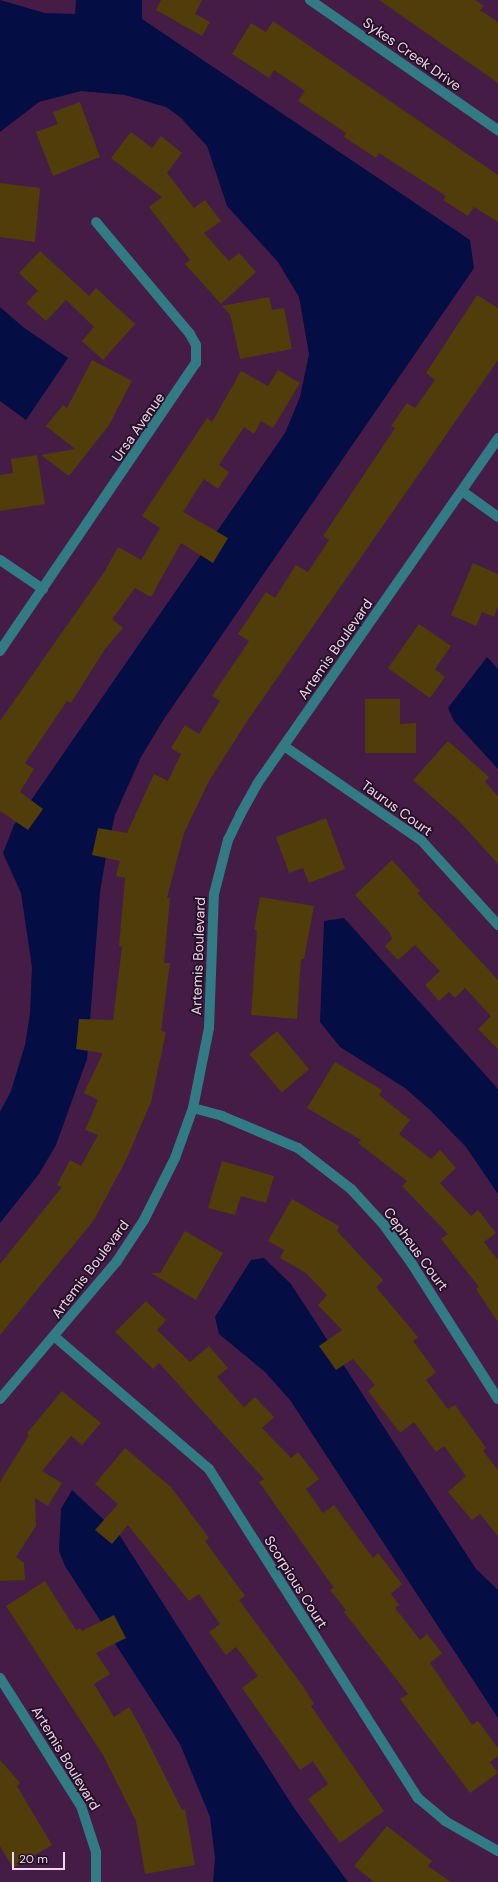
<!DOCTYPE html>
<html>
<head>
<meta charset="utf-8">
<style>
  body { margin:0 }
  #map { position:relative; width:498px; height:1882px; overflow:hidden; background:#451c46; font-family:"DM Sans",sans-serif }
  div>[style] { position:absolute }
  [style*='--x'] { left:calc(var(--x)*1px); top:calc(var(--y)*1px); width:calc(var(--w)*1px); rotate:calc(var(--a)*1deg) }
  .water>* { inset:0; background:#040d44 }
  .building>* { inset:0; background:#503d09; transform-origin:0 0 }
  .minor>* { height:10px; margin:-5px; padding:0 5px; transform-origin:5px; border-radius:5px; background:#327b85 }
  span { translate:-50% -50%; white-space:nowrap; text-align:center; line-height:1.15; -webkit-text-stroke:3.5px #221022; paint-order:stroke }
  .street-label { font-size:14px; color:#f0d6ef }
  .scale { position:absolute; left:12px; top:1852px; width:53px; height:18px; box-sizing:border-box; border:2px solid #f0d6ef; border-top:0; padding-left:5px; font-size:12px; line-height:14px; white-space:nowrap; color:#f0d6ef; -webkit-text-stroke:3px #221022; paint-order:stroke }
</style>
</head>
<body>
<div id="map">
  <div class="water">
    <i style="clip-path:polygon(0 0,45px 13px,75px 14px,76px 0,142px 0,142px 19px,470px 240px,474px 268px,164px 719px,141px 757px,115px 815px,106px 856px,100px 892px,87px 1059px,56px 1145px,39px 1174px,0 1223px,0 1112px,11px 1091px,25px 1045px,30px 1013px,32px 967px,21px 893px,3px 853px,14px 825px,285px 433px,300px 397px,309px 354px,299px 297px,278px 262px,227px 206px,207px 146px,180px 117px,166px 107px,125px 95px,81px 91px,39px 102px,0 132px)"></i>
    <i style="clip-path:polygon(0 307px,23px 327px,68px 358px,26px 420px,0 401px)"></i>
    <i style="clip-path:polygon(487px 657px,498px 669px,498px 769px,454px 721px,448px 708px)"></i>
    <i style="clip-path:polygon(344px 918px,498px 1089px,498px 1194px,466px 1147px,431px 1111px,405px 1088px,340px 1047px,320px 1022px,324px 921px)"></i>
    <i style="clip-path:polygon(264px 1258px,291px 1284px,476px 1569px,498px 1590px,498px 1718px,290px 1400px,265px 1372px,219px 1334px,215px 1317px,251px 1260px)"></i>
    <i style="clip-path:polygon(72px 1490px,118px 1533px,294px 1808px,348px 1882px,213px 1882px,215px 1858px,210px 1817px,180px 1744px,65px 1566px,59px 1551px,61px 1509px)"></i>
  </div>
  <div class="building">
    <i style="clip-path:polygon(161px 0,202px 0,195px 14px,210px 22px,202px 36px,156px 10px)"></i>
    <i style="clip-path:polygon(379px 0,475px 0,484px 6px,480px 10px,498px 22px,498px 83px)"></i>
    <i style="clip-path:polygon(273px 21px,498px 175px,498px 222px,474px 207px,468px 216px,443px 200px,446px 196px,379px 153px,376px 158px,344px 137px,346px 133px,298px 101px,305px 91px,274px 70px,269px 78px,232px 54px,251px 23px,266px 32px)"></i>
    <i style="clip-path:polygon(80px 102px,100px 157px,53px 176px,36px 132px,58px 124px,53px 112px)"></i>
    <i style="clip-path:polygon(131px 132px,152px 148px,161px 136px,182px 153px,167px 173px,194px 208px,205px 200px,221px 221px,204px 233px,229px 261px,239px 253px,256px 272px,221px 304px,185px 264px,190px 260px,149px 207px,162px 197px,111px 158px)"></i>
    <i style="clip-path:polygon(0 183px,40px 188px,35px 242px,0 237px)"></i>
    <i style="clip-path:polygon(40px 251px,89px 296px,96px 288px,135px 324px,103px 360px,82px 341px,94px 327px,66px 300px,46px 321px,26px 303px,38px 291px,19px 273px)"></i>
    <i style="clip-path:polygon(477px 295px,498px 308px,498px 360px,248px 720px,209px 781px,184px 833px,167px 898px,170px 898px,164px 963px,170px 963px,161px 1031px,166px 1032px,151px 1102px,126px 1160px,94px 1220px,0 1335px,0 1264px,62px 1187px,57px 1185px,70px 1160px,81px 1166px,98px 1135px,85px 1130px,98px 1100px,84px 1093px,103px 1053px,76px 1049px,79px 1019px,113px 1020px,122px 947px,119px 946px,125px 878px,116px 876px,120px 861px,92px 855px,98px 828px,127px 833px,154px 774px,168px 781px,181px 754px,171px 748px,185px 725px,199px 734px,220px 701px,212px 696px,249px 641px,238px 634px,266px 592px,275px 598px,296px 565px,308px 572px,329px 540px,323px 536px,395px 428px,391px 426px,407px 403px,415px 408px,435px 380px,426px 373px)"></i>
    <i style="clip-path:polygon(269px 297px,272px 310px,284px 308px,292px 349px,240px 359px,230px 314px,222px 306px)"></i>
    <i style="clip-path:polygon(92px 360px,132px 381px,109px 425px,69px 476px,41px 455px,75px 449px,46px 426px,63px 405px,67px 408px)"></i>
    <i style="clip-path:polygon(278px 370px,300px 383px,273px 428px,261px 421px,254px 434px,244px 427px,219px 465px,229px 472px,218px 489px,204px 479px,183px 512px,228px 538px,213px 563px,181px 543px,151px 597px,135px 588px,112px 619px,123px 628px,105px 649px,71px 703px,67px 701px,25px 763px,34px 769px,20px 792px,43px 809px,28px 830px,0 811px,0 721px,105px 571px,118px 547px,141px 560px,160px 528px,142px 516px,207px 418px,212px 422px,241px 371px,268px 386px)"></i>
    <i style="clip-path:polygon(37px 455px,45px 504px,0 511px,0 475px,13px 473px,11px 459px)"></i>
    <i style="clip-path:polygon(473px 563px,498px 574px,498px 606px,494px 617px,482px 612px,476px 626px,451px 615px)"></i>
    <i style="clip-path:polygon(419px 624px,451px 646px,435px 669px,445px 677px,430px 698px,388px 668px)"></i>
    <i style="clip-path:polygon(365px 699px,400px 699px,400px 724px,416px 723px,416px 753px,365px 753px)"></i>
    <i style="clip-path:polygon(448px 741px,489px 777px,485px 782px,498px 796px,498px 864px,459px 821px,413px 780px)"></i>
    <i style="clip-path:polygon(326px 818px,345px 869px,309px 883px,303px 868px,289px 873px,276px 837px)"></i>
    <i style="clip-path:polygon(392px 860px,420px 891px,417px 893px,498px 980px,498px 1049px,478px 1029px,491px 1016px,465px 988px,455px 998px,449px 992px,439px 1001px,425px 985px,440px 971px,415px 945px,398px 960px,385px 946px,392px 939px,390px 933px,355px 895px)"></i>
    <i style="clip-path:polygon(260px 897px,314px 906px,304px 959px,301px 959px,297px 1019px,251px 1015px,257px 930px,254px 930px)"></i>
    <i style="left:277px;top:1031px;width:50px;height:36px;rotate:50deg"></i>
    <i style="clip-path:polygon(335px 1062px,382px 1090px,379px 1095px,410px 1120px,399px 1134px,431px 1159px,440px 1150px,456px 1168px,440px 1183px,471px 1216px,478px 1210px,496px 1233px,484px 1242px,498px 1260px,498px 1322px,476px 1289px,479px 1287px,441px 1239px,448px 1234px,402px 1186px,407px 1181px,358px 1143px,361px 1140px,307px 1108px)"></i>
    <i style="clip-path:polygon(222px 1161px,274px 1176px,266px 1203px,241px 1196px,235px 1215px,208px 1208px)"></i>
    <i style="clip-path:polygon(292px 1199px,339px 1226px,337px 1231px,383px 1280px,376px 1287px,418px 1337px,413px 1341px,436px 1372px,426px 1380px,448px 1409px,455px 1405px,486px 1448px,483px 1451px,498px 1470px,498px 1536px,480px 1514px,472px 1520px,448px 1492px,466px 1476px,444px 1446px,436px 1452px,414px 1422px,400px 1433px,368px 1391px,375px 1385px,353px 1359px,336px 1370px,319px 1346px,342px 1330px,318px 1305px,327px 1295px,306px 1273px,280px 1258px,284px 1250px,268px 1241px)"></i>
    <i style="clip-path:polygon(185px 1231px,223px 1253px,196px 1300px,151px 1273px,160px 1273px)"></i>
    <i style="clip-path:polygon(146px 1301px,166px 1320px,157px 1330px,190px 1362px,209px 1346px,228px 1368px,217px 1377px,244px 1407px,255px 1397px,274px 1417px,262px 1428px,291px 1458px,298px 1452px,319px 1479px,306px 1489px,323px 1513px,334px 1505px,373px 1558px,378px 1553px,402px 1584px,391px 1594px,399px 1605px,395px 1608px,420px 1640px,427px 1634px,442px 1653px,430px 1663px,472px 1725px,478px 1721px,498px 1748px,498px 1756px,490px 1762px,498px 1773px,470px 1793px,400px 1699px,408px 1694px,344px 1612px,346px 1610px,330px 1590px,334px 1588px,259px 1482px,264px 1479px,159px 1363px,153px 1369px,115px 1332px)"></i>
    <i style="clip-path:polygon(62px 1391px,101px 1423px,82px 1445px,71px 1436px,42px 1471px,62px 1483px,48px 1506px,35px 1498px,36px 1526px,16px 1557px,24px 1563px,25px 1580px,0 1581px,0 1482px,29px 1435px,27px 1433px)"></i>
    <i style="clip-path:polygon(125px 1448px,171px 1487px,209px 1538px,205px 1541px,245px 1596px,239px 1600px,302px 1685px,314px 1704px,311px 1706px,384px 1811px,340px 1843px,308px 1799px,328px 1784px,313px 1761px,300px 1770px,242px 1688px,258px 1676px,236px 1647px,226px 1655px,209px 1632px,220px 1624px,199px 1594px,189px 1601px,128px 1525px,112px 1544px,95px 1530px,118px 1504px,95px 1484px)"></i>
    <i style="clip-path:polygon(45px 1581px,76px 1630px,80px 1628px,82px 1631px,114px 1615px,126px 1638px,96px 1653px,110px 1674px,94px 1684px,114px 1717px,129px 1707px,140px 1726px,182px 1810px,185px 1809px,195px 1865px,145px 1874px,136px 1821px,103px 1755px,6px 1606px)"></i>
    <i style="clip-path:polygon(0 1760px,20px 1783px,17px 1786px,52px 1845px,13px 1868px,0 1846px)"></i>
    <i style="clip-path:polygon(387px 1826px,432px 1861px,428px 1866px,451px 1882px,374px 1882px,354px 1866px)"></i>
  </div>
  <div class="minor">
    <i style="--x:310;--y:0;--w:229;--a:34.7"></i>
    <i style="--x:462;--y:491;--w:44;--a:35.8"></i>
    <i style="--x:0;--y:560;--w:52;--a:34"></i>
    <i style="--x:0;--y:651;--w:348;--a:-55.8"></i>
    <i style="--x:196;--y:363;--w:18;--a:-90"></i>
    <i style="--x:196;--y:345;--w:13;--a:-119"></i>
    <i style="--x:190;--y:334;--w:146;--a:-130"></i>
    <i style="--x:284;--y:746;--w:166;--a:34.5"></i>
    <i style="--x:421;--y:840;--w:115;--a:47.8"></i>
    <i style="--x:193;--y:1108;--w:30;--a:15"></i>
    <i style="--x:222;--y:1116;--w:82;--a:22.8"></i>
    <i style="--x:298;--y:1148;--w:67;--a:37.7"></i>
    <i style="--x:351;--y:1189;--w:49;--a:47.5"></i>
    <i style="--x:384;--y:1225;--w:48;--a:54.3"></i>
    <i style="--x:412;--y:1264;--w:160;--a:57.5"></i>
    <i style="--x:55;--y:1337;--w:203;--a:40.6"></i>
    <i style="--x:209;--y:1469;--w:390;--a:57.6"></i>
    <i style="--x:418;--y:1798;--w:35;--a:40"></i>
    <i style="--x:445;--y:1821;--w:61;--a:29.5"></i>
    <i style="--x:0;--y:1399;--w:181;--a:-49.7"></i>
    <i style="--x:117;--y:1261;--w:49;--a:-56.6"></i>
    <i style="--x:144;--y:1220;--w:69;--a:-63.4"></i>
    <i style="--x:175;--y:1158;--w:53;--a:-70.2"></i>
    <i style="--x:193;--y:1108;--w:82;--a:-78.7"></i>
    <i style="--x:209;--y:1028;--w:134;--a:-87.9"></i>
    <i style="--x:214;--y:894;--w:56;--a:-75.5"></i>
    <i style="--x:228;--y:840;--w:28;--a:-64"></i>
    <i style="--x:240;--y:815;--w:35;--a:-61"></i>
    <i style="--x:257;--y:784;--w:422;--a:-55.1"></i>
    <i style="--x:0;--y:1678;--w:151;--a:57.7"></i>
    <i style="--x:81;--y:1806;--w:48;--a:71.9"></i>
    <i style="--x:96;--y:1852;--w:30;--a:90"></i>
  </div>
  <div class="street-label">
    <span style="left:412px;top:54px;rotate:35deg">Sykes Creek Drive</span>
    <span style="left:138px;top:427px;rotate:-55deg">Ursa Avenue</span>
    <span style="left:335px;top:649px;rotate:-55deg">Artemis Boulevard</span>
    <span style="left:397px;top:808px;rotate:36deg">Taurus Court</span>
    <span style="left:198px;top:956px;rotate:-88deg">Artemis Boulevard</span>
    <span style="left:416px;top:1249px;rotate:54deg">Cepheus Court</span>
    <span style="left:90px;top:1269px;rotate:-53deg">Artemis Boulevard</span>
    <span style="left:296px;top:1582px;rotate:58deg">Scorpious Court</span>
    <span style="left:66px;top:1758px;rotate:59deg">Artemis Boulevard</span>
  </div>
  <div class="scale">20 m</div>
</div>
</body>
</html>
